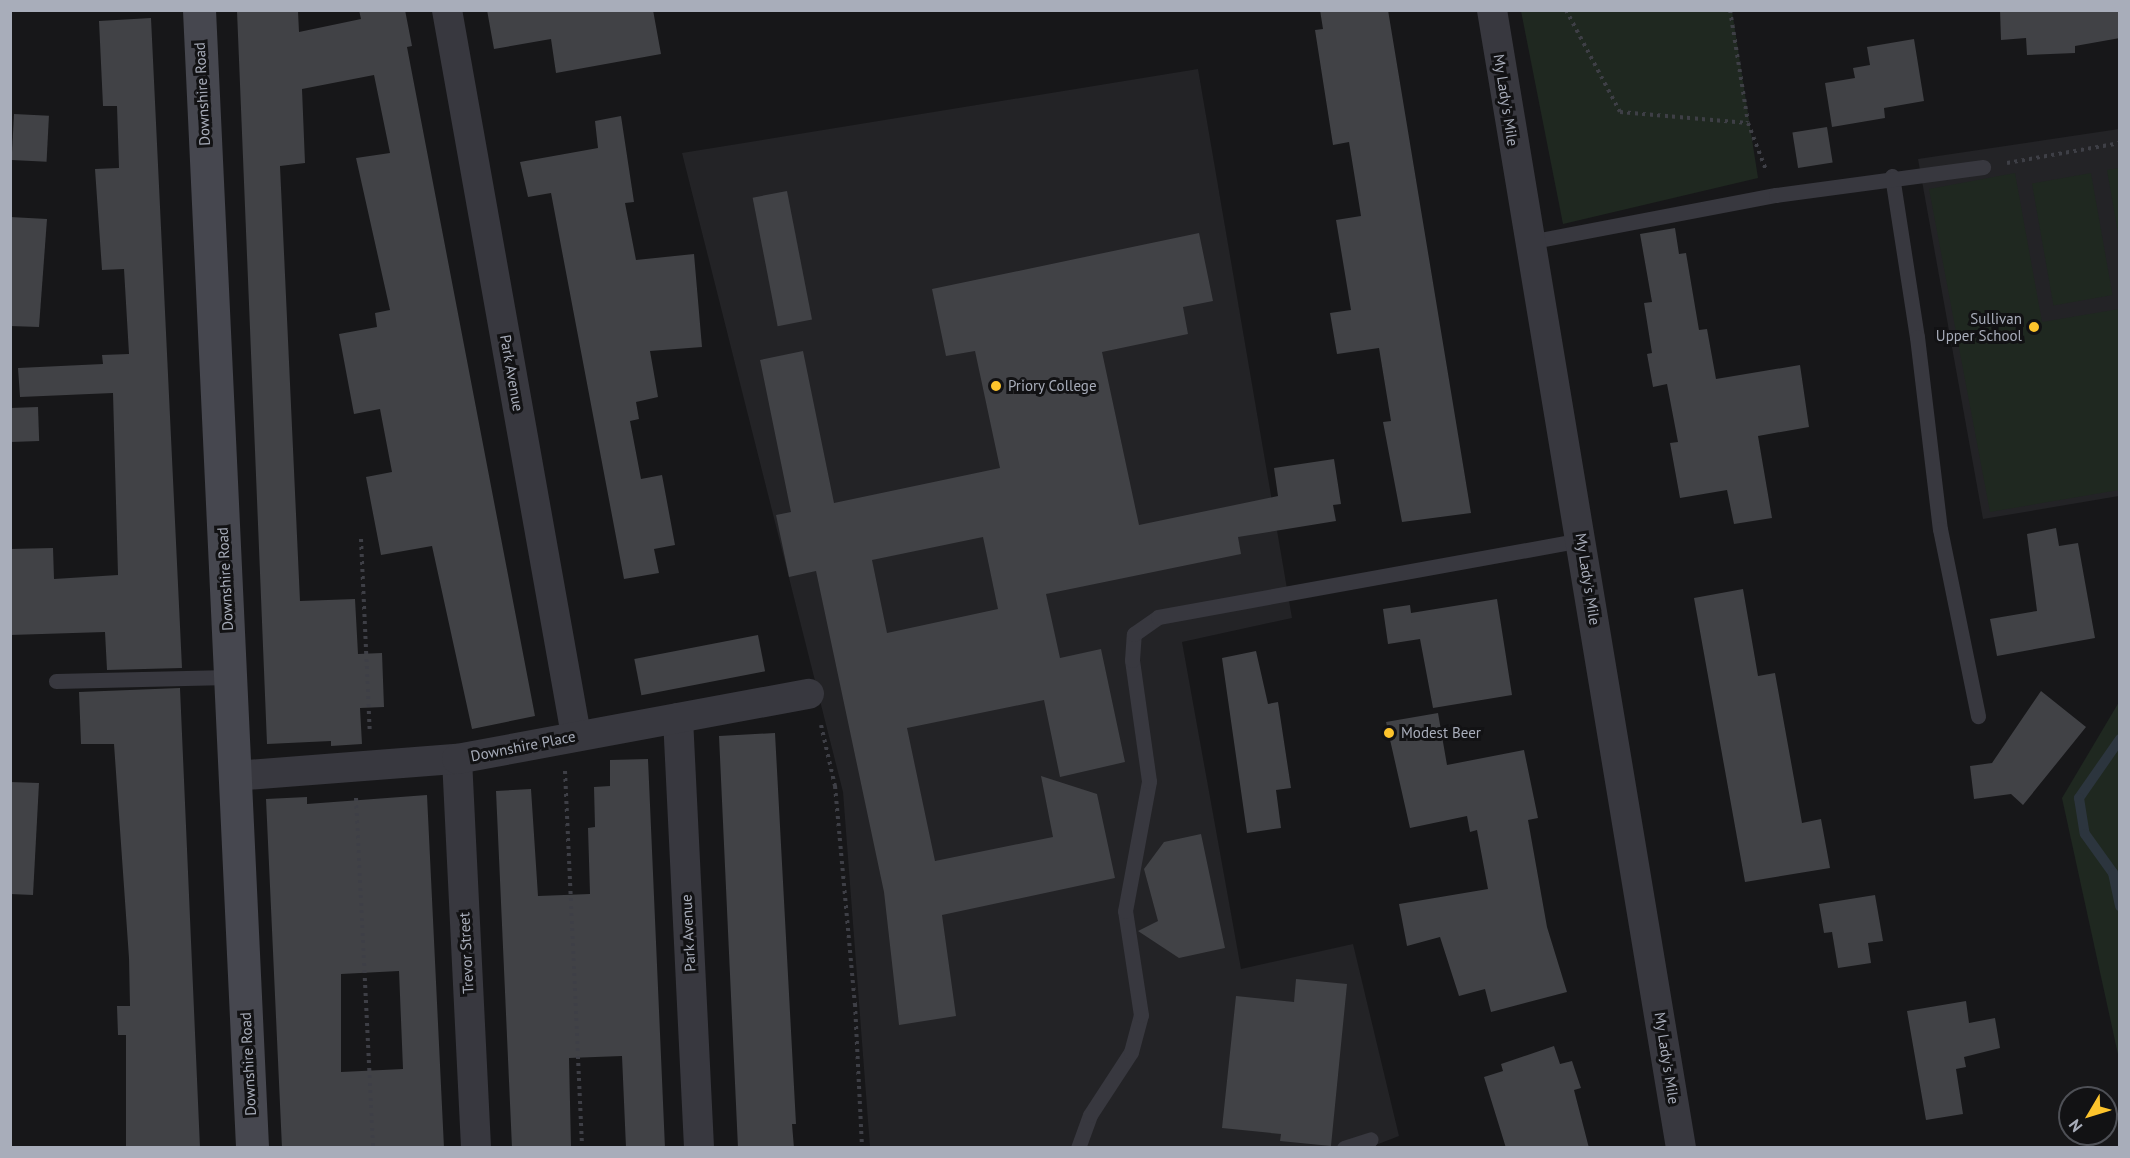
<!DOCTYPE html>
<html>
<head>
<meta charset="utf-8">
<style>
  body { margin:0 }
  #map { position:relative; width:2130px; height:1158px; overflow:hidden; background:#171719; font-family:"PT Sans",sans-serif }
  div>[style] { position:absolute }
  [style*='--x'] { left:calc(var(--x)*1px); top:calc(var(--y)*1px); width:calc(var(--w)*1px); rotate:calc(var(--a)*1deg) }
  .built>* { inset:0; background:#232326 }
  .green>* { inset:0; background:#1f2820; transform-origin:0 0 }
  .stream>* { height:10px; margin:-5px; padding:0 5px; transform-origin:5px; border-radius:5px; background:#2c353e }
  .building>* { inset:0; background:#414246; transform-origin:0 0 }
  .path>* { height:4px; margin-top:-2px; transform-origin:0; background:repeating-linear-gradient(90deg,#3e3f46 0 3px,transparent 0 7.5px) }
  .lane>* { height:15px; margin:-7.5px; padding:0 7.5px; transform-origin:7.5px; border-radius:7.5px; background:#38383f }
  .street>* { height:30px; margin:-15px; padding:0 15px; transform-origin:15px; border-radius:15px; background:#38383f }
  .secondary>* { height:33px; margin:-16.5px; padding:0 16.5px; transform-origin:16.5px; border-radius:16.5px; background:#46474f }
  .dots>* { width:16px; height:16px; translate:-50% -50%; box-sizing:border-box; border:3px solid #121214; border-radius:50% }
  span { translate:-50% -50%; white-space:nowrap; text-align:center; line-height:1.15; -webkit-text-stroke:6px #121214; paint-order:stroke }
  .street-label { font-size:15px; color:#a8adba }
  .poi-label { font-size:15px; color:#a8adba }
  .right { translate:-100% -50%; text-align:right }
  .left { translate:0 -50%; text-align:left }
  .frame { position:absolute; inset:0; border:12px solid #a8adba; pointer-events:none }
  .north { position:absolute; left:2058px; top:1086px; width:60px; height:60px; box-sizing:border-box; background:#121214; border:2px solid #4e5056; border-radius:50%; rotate:232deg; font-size:16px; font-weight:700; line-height:24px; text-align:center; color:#a8adba }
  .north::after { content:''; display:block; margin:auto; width:21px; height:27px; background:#fdc42c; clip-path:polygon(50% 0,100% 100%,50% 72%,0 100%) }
</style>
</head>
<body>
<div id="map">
  <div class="built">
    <i style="clip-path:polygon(1198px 69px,1292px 618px,1182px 642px,1241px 969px,1353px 944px,1399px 1136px,1368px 1148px,870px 1147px,843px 792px,682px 153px)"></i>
    <i style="clip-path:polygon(2119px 129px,2119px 496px,1983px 519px,1918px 159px)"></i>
  </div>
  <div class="green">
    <i style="clip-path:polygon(1521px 11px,1732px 11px,1758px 178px,1563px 224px)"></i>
    <i style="clip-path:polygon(2119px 168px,2120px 168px,2119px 239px,2107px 170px)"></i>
    <i style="clip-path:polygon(2015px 173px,2042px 322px,2119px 309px,2119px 490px,1990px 512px,1929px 189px)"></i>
    <i style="left:2091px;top:173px;width:124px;height:60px;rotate:80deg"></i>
    <i style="clip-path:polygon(2119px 702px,2120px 703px,2119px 1059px,2062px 798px)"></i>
  </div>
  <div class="stream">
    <i style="--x:2120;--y:739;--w:72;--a:124.8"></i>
    <i style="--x:2079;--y:798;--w:36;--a:81"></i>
    <i style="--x:2085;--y:834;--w:48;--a:54.3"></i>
    <i style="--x:2113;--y:873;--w:34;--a:78"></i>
  </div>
  <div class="building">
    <i style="clip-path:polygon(359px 10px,405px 10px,412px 46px,407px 47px,535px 716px,472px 729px,432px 546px,381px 555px,366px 477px,392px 472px,380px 409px,354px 414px,339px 334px,377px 327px,375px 313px,390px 310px,356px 158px,390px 153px,374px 75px,302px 89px,305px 163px,280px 166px,300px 601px,355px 599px,358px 654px,382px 653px,384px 707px,360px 708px,362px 744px,331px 746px,331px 741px,267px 744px,237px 11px,298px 11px,299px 32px,361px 19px)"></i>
    <i style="clip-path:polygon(487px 10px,653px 10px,661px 54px,556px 73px,551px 39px,494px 49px)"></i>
    <i style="clip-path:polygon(1320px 10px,1388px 10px,1471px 513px,1402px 522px,1383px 422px,1391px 421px,1379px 348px,1337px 354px,1330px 313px,1351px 310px,1336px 220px,1361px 216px,1349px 142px,1333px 145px,1315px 30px,1323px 29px)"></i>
    <i style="clip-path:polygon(2000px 10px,2120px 10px,2120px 38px,2075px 46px,2075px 53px,2027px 55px,2026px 38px,2001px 40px)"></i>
    <i style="clip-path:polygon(151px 18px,182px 668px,107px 670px,105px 632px,10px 635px,10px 549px,53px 548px,54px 579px,118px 575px,113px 393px,20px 397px,18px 368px,103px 364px,102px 355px,129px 354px,124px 269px,102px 270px,95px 169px,119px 168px,117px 106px,103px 106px,99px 21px)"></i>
    <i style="clip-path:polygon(1914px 39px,1924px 101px,1884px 108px,1885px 118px,1832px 127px,1825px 83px,1855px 78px,1853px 68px,1870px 65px,1867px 47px)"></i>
    <i style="left:14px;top:114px;width:35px;height:46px;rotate:3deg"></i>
    <i style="clip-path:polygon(621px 116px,634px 202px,625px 203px,636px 260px,694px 254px,702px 347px,650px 351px,658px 397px,636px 402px,639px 419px,630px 421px,641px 479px,662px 475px,675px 545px,654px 549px,659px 573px,624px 579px,551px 193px,528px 197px,520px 162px,598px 148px,595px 121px)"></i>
    <i style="left:1827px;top:127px;width:36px;height:35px;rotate:81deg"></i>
    <i style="left:787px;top:191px;width:131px;height:35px;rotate:79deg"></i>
    <i style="clip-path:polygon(10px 217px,47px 219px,39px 327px,10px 326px)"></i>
    <i style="clip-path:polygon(1675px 228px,1679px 254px,1686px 253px,1699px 330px,1707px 329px,1716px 379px,1800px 365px,1809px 427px,1758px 436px,1772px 518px,1734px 524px,1727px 490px,1680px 498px,1670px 443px,1678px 442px,1667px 384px,1653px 387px,1647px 354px,1652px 353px,1644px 303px,1652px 302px,1640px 234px)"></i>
    <i style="clip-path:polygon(evenodd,1199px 233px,1213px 301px,1183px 307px,1188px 334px,1102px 352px,1139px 525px,1278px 496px,1274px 468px,1334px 459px,1341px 504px,1333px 505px,1336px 521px,1238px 537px,1241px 554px,1046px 594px,1060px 658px,1101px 649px,1125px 762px,1060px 777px,1044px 700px,907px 728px,935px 861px,1053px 837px,1041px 776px,1097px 794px,1115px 878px,942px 915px,956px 1016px,899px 1025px,884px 892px,816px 571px,789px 577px,776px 515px,791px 512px,760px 360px,803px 351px,834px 503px,1000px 468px,975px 351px,946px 356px,932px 289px,1199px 233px,983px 537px,998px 609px,887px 633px,872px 560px,983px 537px)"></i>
    <i style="left:38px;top:407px;width:34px;height:28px;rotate:88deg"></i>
    <i style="clip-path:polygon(2056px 528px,2059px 546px,2078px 543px,2095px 638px,1997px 656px,1990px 619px,2037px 611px,2027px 534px)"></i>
    <i style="clip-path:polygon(1743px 589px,1758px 676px,1775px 673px,1802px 823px,1821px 819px,1830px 868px,1745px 882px,1694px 598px)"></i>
    <i style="clip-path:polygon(1497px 599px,1512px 695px,1433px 708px,1420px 639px,1388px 644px,1383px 609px,1410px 605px,1411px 613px)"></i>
    <i style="left:758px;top:635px;width:37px;height:126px;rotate:79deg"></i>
    <i style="clip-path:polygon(1256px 651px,1268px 704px,1278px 702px,1291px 788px,1276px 790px,1281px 828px,1247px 833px,1222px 658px)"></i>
    <i style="clip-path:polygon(180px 688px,200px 1148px,126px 1148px,126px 1035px,118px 1035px,117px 1006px,130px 1006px,129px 958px,114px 744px,81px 744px,79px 692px)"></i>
    <i style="clip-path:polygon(2041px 691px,2086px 727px,2023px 805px,2011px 794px,1974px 799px,1970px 766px,1992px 763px)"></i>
    <i style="clip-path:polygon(1438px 713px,1447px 765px,1524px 750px,1538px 818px,1528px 820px,1547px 927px,1567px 992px,1491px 1012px,1485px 989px,1459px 996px,1440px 937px,1407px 946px,1399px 904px,1488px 889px,1477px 830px,1470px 832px,1467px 816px,1410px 828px,1386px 722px)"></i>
    <i style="clip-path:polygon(775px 733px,796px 1124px,792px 1124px,794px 1148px,738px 1148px,719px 736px)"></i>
    <i style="clip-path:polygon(648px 759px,665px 1148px,626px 1148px,622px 1056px,569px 1058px,571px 1147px,512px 1148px,496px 791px,531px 789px,538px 896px,590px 894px,588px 828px,595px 827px,594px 787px,610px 786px,610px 760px)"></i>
    <i style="clip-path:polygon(10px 782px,39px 783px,33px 895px,10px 894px)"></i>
    <i style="clip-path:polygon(evenodd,427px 795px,444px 1148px,282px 1148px,266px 799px,307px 797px,307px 804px,427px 795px,399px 971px,403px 1069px,341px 1072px,341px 974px,399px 971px)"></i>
    <i style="clip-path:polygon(1201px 834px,1225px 948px,1179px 958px,1138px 931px,1158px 921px,1144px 869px,1164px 842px)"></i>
    <i style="clip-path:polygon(1875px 895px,1883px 941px,1868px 943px,1871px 963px,1838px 968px,1832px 932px,1824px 933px,1819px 904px)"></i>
    <i style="clip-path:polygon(1296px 979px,1347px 984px,1331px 1146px,1280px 1141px,1281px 1134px,1222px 1128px,1236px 996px,1294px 1002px)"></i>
    <i style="clip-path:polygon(1966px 1001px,1969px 1023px,1995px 1018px,2000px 1048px,1964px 1057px,1966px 1067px,1956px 1069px,1963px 1114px,1926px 1120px,1907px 1011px)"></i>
    <i style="clip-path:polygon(1554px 1046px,1560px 1064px,1572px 1061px,1581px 1088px,1574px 1090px,1589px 1148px,1506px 1148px,1484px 1077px,1503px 1071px,1501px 1064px)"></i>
  </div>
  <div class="path">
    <i style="--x:1566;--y:10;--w:115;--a:62.1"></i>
    <i style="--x:1620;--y:112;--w:128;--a:4.9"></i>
    <i style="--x:1748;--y:123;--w:50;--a:69"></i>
    <i style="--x:1730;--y:10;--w:113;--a:80.9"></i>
    <i style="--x:2007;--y:163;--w:115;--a:-10"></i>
    <i style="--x:361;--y:539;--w:195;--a:87.4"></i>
    <i style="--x:821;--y:725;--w:63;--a:77.1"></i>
    <i style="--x:835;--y:786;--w:219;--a:84.8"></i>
    <i style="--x:855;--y:1004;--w:144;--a:87.2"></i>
    <i style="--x:565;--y:771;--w:377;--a:87.4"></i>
    <i style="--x:356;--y:798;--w:350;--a:87.2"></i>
  </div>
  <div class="lane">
    <i style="--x:1892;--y:176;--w:163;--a:81.2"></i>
    <i style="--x:1917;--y:337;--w:193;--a:83.2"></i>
    <i style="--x:1940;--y:529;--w:191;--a:78.5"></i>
    <i style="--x:1529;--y:242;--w:251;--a:-10.8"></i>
    <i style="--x:1776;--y:195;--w:209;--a:-7.7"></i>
    <i style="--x:56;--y:681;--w:173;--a:-1.3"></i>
    <i style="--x:1078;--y:1148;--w:35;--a:-70"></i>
    <i style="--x:1090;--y:1115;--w:75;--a:-56.9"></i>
    <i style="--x:1131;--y:1052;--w:38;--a:-75"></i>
    <i style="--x:1141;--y:1015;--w:105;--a:-98.7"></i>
    <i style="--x:1125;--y:911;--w:132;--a:-79.5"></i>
    <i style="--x:1149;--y:781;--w:122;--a:-98"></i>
    <i style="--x:1132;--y:660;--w:26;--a:-86"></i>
    <i style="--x:1134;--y:634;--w:29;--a:-35"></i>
    <i style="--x:1158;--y:617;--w:431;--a:-10.3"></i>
    <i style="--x:1344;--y:1148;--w:28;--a:-18"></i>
  </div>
  <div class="street">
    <i style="--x:447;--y:10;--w:736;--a:79.91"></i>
    <i style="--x:1492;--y:10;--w:1154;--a:80.57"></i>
    <i style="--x:678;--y:718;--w:431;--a:87.2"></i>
    <i style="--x:457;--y:759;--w:389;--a:87.2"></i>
    <i style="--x:234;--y:776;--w:224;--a:-4.4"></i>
    <i style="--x:457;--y:759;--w:358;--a:-10.5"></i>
  </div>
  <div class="secondary">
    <i style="--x:199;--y:10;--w:1139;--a:87.33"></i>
  </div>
  <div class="dots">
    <i style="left:2034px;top:327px;background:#fdc42c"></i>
    <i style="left:996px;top:386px;background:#fdc42c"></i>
    <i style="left:1389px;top:733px;background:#fdc42c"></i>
  </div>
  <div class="street-label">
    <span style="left:202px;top:94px;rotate:-93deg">Downshire Road</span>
    <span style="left:1506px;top:100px;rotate:81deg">My Lady's Mile</span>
    <span style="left:512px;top:373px;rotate:80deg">Park Avenue</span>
    <span style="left:225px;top:579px;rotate:-93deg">Downshire Road</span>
    <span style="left:1588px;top:579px;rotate:81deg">My Lady's Mile</span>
    <span style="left:523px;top:746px;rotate:-11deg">Downshire Place</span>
    <span style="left:688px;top:933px;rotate:-93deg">Park Avenue</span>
    <span style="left:466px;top:953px;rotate:-93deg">Trevor Street</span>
    <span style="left:1667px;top:1058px;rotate:81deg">My Lady's Mile</span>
    <span style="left:248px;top:1064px;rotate:-93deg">Downshire Road</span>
  </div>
  <div class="poi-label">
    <span class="right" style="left:2022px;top:327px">Sullivan<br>Upper School</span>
    <span class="left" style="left:1008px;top:386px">Priory College</span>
    <span class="left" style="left:1401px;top:733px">Modest Beer</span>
  </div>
  <div class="frame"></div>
  <div class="north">N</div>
</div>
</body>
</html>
